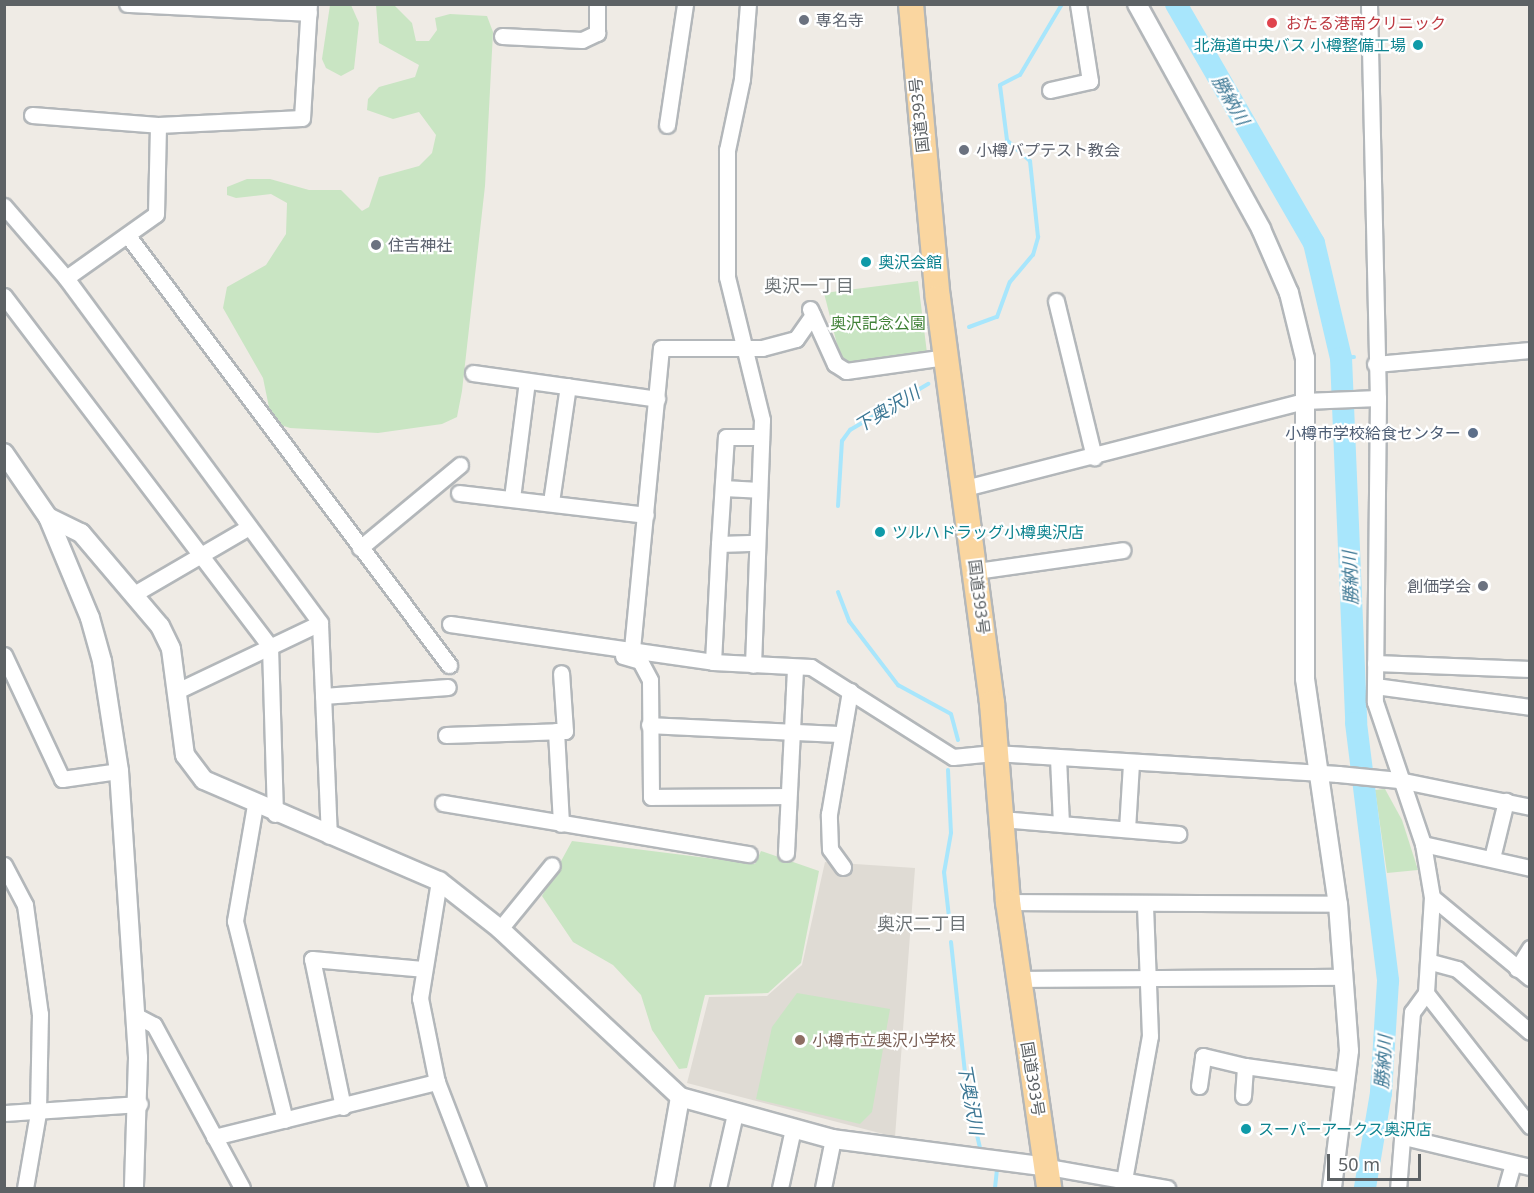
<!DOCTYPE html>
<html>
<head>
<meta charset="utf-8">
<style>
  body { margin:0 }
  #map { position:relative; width:1534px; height:1193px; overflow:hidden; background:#efebe5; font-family:"Noto Sans","Noto Sans JP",sans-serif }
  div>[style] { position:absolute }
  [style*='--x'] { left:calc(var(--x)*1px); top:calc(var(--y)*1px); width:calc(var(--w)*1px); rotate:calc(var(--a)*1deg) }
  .education>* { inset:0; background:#dfdbd4 }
  .green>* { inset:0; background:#c9e5c3 }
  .stream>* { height:4px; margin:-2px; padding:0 2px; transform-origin:2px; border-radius:2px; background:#a8e6fc }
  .river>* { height:22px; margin:-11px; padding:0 11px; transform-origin:11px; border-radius:11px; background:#a8e6fc }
  .roads { filter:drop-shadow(2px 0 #b3b7ba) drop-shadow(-2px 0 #b3b7ba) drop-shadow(0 2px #b3b7ba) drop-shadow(0 -2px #b3b7ba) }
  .minor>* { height:15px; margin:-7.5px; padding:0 7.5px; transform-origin:7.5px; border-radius:7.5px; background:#fff }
  .tertiary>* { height:18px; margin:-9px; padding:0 9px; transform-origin:9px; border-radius:9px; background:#fff }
  .trunk>* { height:24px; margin:-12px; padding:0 12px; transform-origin:12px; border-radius:12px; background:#fad6a0 }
  .dots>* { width:16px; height:16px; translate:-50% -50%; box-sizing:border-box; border:3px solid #fff; border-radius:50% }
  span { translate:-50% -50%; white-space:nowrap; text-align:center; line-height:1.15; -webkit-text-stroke:4.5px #fff; paint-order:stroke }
  .worship-label { font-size:16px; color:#5b616d }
  .left { translate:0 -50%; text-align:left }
  .right { translate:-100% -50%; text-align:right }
  .health-label { font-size:16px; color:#be3a42 }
  .culture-label { font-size:16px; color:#0d838f }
  .street-label { font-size:16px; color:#5d6265 }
  .park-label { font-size:16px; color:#418238 }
  .service-label { font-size:16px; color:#4e5e75 }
  .education-label { font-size:16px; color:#785e54 }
  .water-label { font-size:18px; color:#3c7794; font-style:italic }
  .neighbourhood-label { font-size:18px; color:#6e7477 }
  .frame { position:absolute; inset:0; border:6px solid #5d6265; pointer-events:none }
  .scale { position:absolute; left:1327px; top:1154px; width:94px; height:27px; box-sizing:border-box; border:3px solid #5d6265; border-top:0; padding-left:8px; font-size:18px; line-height:21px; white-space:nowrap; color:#5d6265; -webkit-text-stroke:4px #fff; paint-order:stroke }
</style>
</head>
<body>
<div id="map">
  <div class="education">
    <i style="clip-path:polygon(825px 862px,915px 868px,895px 1137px,687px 1083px,709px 997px,767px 996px,802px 965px)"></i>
  </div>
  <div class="green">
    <i style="clip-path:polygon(330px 5px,351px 5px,359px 23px,354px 69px,341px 76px,326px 68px,322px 59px)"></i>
    <i style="clip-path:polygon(376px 5px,394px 5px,412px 23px,416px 41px,429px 41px,437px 30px,435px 18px,450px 14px,487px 16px,493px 32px,485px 186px,462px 391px,457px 417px,442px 424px,378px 433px,290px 428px,272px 422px,263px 378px,223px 308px,227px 287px,266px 265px,286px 234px,287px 203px,271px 194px,236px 198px,227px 195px,227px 187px,247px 179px,270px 179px,309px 190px,341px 190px,362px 211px,369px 207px,379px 177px,419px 166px,432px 153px,436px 135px,419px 112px,393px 119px,367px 110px,368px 99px,379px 87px,415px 77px,419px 65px,379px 43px)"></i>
    <i style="clip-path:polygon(918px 281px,927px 353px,849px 363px,840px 356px,824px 293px)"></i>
    <i style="clip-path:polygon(1385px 789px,1402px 820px,1418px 870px,1387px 873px,1375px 790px)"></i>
    <i style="clip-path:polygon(572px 841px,755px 864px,761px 851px,819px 871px,801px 963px,768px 993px,705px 995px,687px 1068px,679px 1069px,652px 1030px,641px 995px,613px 965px,573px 942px,542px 896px)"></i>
    <i style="clip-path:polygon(797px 993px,890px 1009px,872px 1112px,860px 1124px,756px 1099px,772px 1027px)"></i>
  </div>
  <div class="stream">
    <i style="--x:969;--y:327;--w:30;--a:-20"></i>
    <i style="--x:997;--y:317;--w:37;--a:-70"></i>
    <i style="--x:1010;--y:282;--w:35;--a:-50"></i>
    <i style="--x:1033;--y:255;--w:19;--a:-74"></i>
    <i style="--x:1038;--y:237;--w:76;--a:-96"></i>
    <i style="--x:1030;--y:161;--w:31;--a:-138"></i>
    <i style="--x:1007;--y:140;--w:55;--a:-97.3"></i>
    <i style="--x:1000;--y:85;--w:22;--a:-27"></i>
    <i style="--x:1020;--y:75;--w:82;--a:-59.4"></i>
    <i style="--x:1341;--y:358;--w:13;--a:-4"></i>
    <i style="--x:838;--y:506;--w:65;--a:-86.5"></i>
    <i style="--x:842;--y:441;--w:14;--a:-54"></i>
    <i style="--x:850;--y:430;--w:91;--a:-30.5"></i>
    <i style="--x:838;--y:592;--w:31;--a:69"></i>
    <i style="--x:849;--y:621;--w:81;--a:52.6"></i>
    <i style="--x:898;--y:685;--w:60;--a:28.7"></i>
    <i style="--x:951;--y:714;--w:27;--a:75"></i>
    <i style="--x:948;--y:770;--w:63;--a:87.3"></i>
    <i style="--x:951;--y:833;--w:40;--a:100"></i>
    <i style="--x:944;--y:872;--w:45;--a:83.7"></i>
    <i style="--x:951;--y:942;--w:151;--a:83.9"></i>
    <i style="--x:967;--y:1092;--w:57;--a:76.9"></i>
    <i style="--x:995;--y:1188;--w:20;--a:-84"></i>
  </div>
  <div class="river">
    <i style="--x:1176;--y:4;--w:276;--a:60"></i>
    <i style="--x:1314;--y:243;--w:118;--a:76.8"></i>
    <i style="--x:1341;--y:358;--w:365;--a:87.6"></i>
    <i style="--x:1356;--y:723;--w:260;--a:82.9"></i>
    <i style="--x:1388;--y:981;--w:112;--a:93.6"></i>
    <i style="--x:1381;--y:1093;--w:96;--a:99.6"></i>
  </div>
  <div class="roads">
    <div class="minor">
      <i style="--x:127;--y:4;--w:182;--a:2.8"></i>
      <i style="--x:748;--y:4;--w:75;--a:94.6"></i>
      <i style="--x:742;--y:79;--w:73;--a:101.9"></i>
      <i style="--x:727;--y:150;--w:127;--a:90"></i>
      <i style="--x:727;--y:277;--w:147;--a:76.2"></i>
      <i style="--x:762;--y:420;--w:245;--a:92.1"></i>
      <i style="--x:1369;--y:4;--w:394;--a:88.7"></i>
      <i style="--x:1378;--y:398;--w:304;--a:90.6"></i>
      <i style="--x:1375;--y:702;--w:150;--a:71.3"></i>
      <i style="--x:1423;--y:844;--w:54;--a:80.4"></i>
      <i style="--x:1432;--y:897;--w:96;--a:93.6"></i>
      <i style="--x:1426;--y:993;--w:24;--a:126"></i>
      <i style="--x:1412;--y:1012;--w:177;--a:94.5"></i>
      <i style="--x:502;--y:36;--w:80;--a:2.9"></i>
      <i style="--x:582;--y:40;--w:17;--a:-25"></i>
      <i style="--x:597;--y:33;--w:29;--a:-90"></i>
      <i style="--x:1050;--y:90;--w:41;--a:-12.7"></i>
      <i style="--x:1090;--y:81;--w:78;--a:-98.9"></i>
      <i style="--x:32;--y:115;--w:126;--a:4.5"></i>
      <i style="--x:158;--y:125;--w:144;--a:-2.8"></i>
      <i style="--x:302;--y:118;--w:114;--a:-86.5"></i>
      <i style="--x:667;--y:125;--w:122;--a:-81.5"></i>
      <i style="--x:4;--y:206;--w:95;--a:49.3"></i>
      <i style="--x:66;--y:278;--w:428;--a:53.6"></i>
      <i style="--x:320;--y:623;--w:213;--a:87.6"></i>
      <i style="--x:128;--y:236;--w:536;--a:53.19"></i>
      <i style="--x:66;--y:278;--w:110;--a:-35.4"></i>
      <i style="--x:156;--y:214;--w:89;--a:-88.7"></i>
      <i style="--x:4;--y:296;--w:440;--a:52.8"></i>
      <i style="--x:270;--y:646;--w:168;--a:88.3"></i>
      <i style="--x:1056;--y:301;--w:161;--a:76.3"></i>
      <i style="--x:810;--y:309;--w:60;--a:65.6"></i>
      <i style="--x:835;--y:364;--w:13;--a:32"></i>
      <i style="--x:846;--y:371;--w:100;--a:-8"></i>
      <i style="--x:1375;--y:364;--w:156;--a:-5.2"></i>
      <i style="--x:473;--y:373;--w:186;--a:8"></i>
      <i style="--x:723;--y:488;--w:36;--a:3"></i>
      <i style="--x:965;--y:488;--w:350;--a:-14.4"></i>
      <i style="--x:1304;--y:401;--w:74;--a:-2.3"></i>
      <i style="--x:459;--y:493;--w:188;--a:6.7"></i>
      <i style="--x:512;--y:498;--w:118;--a:-82.7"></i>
      <i style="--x:551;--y:502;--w:117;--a:-81.7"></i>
      <i style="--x:719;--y:544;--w:107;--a:-86.3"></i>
      <i style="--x:726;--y:437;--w:35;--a:0"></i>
      <i style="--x:360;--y:548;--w:130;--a:-39.7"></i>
      <i style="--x:976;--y:571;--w:148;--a:-8.1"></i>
      <i style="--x:134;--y:594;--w:133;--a:-30.2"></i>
      <i style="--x:450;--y:624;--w:266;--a:8.2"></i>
      <i style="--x:713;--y:662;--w:98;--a:2.9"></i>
      <i style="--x:811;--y:667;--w:168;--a:32.4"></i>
      <i style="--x:953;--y:757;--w:41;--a:-5.6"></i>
      <i style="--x:994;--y:753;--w:345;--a:3.5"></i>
      <i style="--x:1338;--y:774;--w:61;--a:5.6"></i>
      <i style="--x:1399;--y:780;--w:134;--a:11.6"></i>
      <i style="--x:632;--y:649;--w:302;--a:-84.5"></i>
      <i style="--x:661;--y:348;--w:101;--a:0"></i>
      <i style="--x:762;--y:348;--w:35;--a:-15"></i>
      <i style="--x:796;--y:339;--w:29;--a:-55"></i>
      <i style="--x:4;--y:655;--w:137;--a:64.9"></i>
      <i style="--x:62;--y:779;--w:58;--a:-8"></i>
      <i style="--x:623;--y:656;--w:18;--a:16"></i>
      <i style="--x:640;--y:661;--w:21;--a:62"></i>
      <i style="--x:650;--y:680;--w:117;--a:89.5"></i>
      <i style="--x:651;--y:797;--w:136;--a:-0.4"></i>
      <i style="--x:713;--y:662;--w:118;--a:-87.1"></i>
      <i style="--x:719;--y:544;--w:38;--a:-2"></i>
      <i style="--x:1375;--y:663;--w:155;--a:2.2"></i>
      <i style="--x:1375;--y:686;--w:156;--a:7.7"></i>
      <i style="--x:179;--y:690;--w:156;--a:-25.4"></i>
      <i style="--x:323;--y:696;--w:125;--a:-4.1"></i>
      <i style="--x:649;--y:725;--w:193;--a:2.7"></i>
      <i style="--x:556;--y:731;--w:93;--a:86.9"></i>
      <i style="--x:446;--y:735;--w:119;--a:-1.9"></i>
      <i style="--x:565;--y:731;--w:58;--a:-93.9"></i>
      <i style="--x:1058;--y:758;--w:66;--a:87.4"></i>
      <i style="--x:443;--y:803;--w:310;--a:9.5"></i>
      <i style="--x:255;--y:805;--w:118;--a:99.8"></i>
      <i style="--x:235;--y:921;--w:205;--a:75.9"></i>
      <i style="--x:1001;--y:819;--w:178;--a:4.8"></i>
      <i style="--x:1127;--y:829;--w:66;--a:-86.5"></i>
      <i style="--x:1423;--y:844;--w:110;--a:12.6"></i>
      <i style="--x:786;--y:853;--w:186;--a:-87.2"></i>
      <i style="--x:1492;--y:858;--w:59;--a:-76.2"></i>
      <i style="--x:4;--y:865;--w:45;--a:62.3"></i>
      <i style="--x:25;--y:905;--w:110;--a:82.2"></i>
      <i style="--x:40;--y:1014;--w:99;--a:91.2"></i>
      <i style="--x:38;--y:1113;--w:76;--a:99.8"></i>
      <i style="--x:843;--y:867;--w:22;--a:-126"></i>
      <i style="--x:830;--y:849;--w:35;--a:-92"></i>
      <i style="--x:829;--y:814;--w:125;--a:-80.3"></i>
      <i style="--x:439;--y:881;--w:119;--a:99.2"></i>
      <i style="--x:420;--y:998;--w:86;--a:78.6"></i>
      <i style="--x:437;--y:1082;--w:114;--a:68.9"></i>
      <i style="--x:1432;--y:897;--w:127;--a:39.6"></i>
      <i style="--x:1008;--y:902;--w:330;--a:0.3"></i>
      <i style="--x:500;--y:929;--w:82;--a:-50.9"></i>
      <i style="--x:1431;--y:962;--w:27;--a:15"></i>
      <i style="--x:1457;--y:969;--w:96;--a:40.8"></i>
      <i style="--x:1517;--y:969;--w:25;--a:-58"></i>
      <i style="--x:1019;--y:979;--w:322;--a:-0.4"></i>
      <i style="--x:1426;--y:993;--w:169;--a:52"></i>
      <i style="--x:135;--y:1015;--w:21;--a:28"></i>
      <i style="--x:154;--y:1025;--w:185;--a:61.6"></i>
      <i style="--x:1199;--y:1086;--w:30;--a:-82"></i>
      <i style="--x:1203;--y:1056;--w:43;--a:13.4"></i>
      <i style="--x:1243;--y:1096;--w:30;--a:-86"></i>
      <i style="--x:1245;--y:1066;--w:102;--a:7.9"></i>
      <i style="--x:343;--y:1107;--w:151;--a:-101.8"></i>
      <i style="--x:312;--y:959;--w:111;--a:5.1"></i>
      <i style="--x:4;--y:1113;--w:136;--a:-3.8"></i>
      <i style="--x:214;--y:1137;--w:230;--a:-13.9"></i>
      <i style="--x:1404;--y:1137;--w:130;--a:13.4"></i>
      <i style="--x:1048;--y:1167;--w:121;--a:10"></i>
      <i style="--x:1124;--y:1180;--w:146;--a:-79.8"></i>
      <i style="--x:1150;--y:1036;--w:133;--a:-92.2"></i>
      <i style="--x:718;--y:1188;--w:76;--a:-77.1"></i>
      <i style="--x:780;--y:1188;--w:60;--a:-77.6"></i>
      <i style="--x:823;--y:1188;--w:50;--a:-78.5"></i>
      <i style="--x:1506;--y:1188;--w:25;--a:-74"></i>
    </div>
    <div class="tertiary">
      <i style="--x:1137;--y:4;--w:257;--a:61.1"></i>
      <i style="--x:1261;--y:229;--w:70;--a:66.4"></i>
      <i style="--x:1289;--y:293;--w:67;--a:76.2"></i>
      <i style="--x:1305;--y:358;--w:321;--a:90"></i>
      <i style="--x:1305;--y:679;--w:227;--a:81.7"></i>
      <i style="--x:1338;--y:904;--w:147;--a:85.7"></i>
      <i style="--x:1349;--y:1051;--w:138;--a:97.1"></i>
      <i style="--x:4;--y:453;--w:78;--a:55.5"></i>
      <i style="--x:48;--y:517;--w:109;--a:67.4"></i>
      <i style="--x:90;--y:618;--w:45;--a:74.4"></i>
      <i style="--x:102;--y:661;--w:111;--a:81.2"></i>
      <i style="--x:119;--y:771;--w:288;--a:86.2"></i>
      <i style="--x:138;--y:1058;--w:130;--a:91.8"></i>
      <i style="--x:48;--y:517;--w:37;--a:26"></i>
      <i style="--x:81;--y:533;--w:122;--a:49.7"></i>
      <i style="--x:160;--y:626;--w:25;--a:64"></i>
      <i style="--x:171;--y:649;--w:107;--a:82.5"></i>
      <i style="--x:185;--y:755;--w:31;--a:53"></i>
      <i style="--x:204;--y:780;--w:256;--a:23.3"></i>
      <i style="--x:439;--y:881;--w:78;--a:38.2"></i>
      <i style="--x:500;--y:929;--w:246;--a:43"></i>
      <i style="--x:680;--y:1097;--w:159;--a:15.4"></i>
      <i style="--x:833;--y:1139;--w:217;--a:7.4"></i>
      <i style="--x:664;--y:1188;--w:92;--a:-80"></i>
    </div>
    <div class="trunk">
      <i style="--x:911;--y:4;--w:295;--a:84.8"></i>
      <i style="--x:938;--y:298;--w:409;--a:82.4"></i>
      <i style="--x:992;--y:703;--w:200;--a:85.4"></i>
      <i style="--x:1008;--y:902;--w:289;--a:81.8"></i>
    </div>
  </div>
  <div class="dots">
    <i style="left:804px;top:20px;background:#6b7280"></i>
    <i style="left:1272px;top:23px;background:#e0444e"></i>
    <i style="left:1418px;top:45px;background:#0f9aa8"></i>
    <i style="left:964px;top:150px;background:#6b7280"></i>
    <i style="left:376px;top:245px;background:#6b7280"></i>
    <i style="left:866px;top:262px;background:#0f9aa8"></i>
    <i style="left:1473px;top:433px;background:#5c6f8a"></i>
    <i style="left:880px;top:532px;background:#0f9aa8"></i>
    <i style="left:1483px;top:586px;background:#6b7280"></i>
    <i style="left:800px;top:1040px;background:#8d6e63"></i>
    <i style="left:1246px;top:1129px;background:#0f9aa8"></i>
  </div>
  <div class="worship-label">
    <span class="left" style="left:816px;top:20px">専名寺</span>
    <span class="left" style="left:976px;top:150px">小樽バプテスト教会</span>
    <span class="left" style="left:388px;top:245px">住吉神社</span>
    <span class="right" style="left:1471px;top:586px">創価学会</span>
  </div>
  <div class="health-label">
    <span class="left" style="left:1286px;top:23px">おたる港南クリニック</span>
  </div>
  <div class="culture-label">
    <span class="right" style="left:1406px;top:45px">北海道中央バス 小樽整備工場</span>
    <span class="left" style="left:878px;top:262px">奥沢会館</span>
    <span class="left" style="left:892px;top:532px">ツルハドラッグ小樽奥沢店</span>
    <span class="left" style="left:1258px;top:1129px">スーパーアークス奥沢店</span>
  </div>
  <div class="street-label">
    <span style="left:919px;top:115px;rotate:-96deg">国道393号</span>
    <span style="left:979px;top:597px;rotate:83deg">国道393号</span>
    <span style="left:1033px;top:1079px;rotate:81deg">国道393号</span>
  </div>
  <div class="park-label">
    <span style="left:878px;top:323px">奥沢記念公園</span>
  </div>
  <div class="service-label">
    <span class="right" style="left:1461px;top:433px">小樽市学校給食センター</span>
  </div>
  <div class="education-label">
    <span class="left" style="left:812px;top:1040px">小樽市立奥沢小学校</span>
  </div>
  <div class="water-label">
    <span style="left:1231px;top:100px;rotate:60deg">勝納川</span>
    <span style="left:887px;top:409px;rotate:-31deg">下奥沢川</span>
    <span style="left:1350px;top:578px;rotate:-92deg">勝納川</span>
    <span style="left:1383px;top:1062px;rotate:-86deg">勝納川</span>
    <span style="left:971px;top:1099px;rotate:80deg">下奥沢川</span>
  </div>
  <div class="neighbourhood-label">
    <span style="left:809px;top:285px">奥沢一丁目</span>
    <span style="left:922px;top:923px">奥沢二丁目</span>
  </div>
  <div class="frame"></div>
  <div class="scale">50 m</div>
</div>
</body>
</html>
